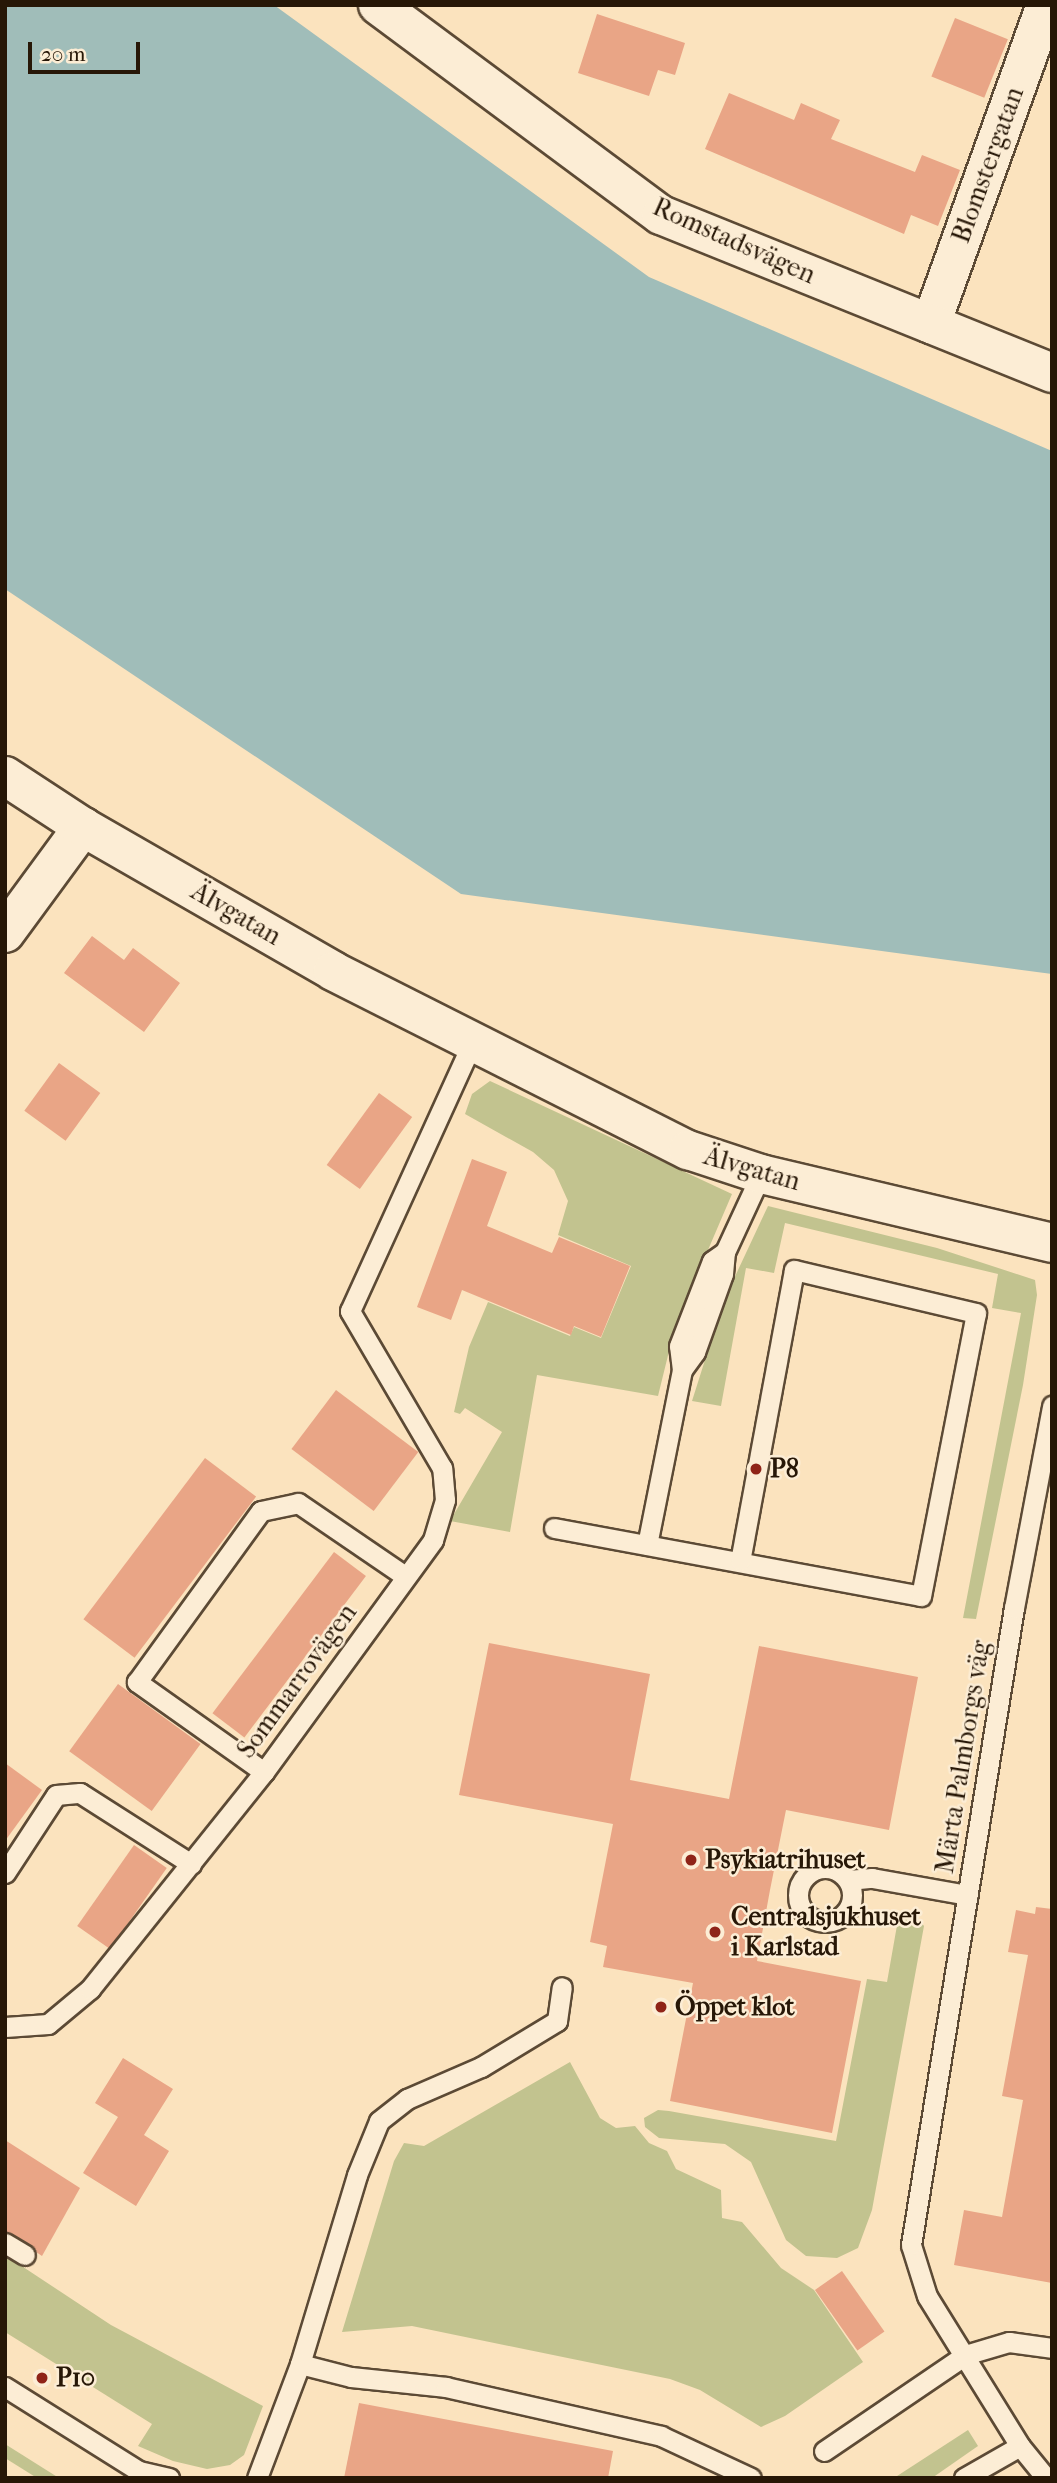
<!DOCTYPE html>
<html>
<head>
<meta charset="utf-8">
<style>
  body { margin:0 }
  #map { position:relative; width:1057px; height:2483px; overflow:hidden; background:#fbe3be; font-family:"IM FELL French Canon",serif }
  div>[style] { position:absolute }
  [style*='--x'] { left:calc(var(--x)*1px); top:calc(var(--y)*1px); width:calc(var(--w)*1px); rotate:calc(var(--a)*1deg) }
  .green>* { inset:0; background:#c2c38f }
  .water>* { inset:0; background:#a0bdb9 }
  .building>* { inset:0; background:#e9a586; transform-origin:0 0 }
  .roads { filter:drop-shadow(2px 0 #5c4a35) drop-shadow(-2px 0 #5c4a35) drop-shadow(0 2px #5c4a35) drop-shadow(0 -2px #5c4a35) }
  .service>* { height:19px; margin:-9.5px; padding:0 9.5px; transform-origin:9.5px; border-radius:9.5px; background:#fcedd5 }
  .service>.ring { margin:-9.5px; padding:0; box-sizing:content-box; background:none; border:19px solid #fcedd5; border-radius:50% }
  .minor>* { height:38px; margin:-19px; padding:0 19px; transform-origin:19px; border-radius:19px; background:#fcedd5 }
  .tertiary>* { height:38px; margin:-19px; padding:0 19px; transform-origin:19px; border-radius:19px; background:#fcedd5 }
  .dots>* { width:19px; height:19px; translate:-50% -50%; box-sizing:border-box; border:4px solid #fcedd5; border-radius:50% }
  span { translate:-50% -50%; white-space:nowrap; text-align:center; line-height:1.15; -webkit-text-stroke:5px #fcedd5; paint-order:stroke }
  .street-label { font-size:26px; color:#271707 }
  .poi-label { font-size:26px; color:#271707; font-weight:700 }
  .left { translate:0 -50%; text-align:left }
  .frame { position:absolute; inset:0; border:7px solid #271707; pointer-events:none }
  .scale { position:absolute; left:28px; top:42px; width:112px; height:32px; box-sizing:border-box; border:4px solid #271707; border-top:0; padding-left:9px; font-size:21px; line-height:24px; white-space:nowrap; color:#271707; -webkit-text-stroke:5px #fcedd5; paint-order:stroke }
</style>
</head>
<body>
<div id="map">
  <div class="green">
    <i style="clip-path:polygon(490px 1081px,732px 1194px,675px 1327px,658px 1396px,537px 1375px,510px 1532px,450px 1521px,502px 1432px,465px 1408px,460px 1414px,454px 1412px,469px 1347px,488px 1302px,570px 1336px,574px 1327px,601px 1338px,631px 1266px,558px 1235px,568px 1201px,554px 1170px,533px 1152px,465px 1114px,472px 1094px)"></i>
    <i style="clip-path:polygon(768px 1206px,937px 1248px,1035px 1280px,1037px 1295px,1023px 1385px,976px 1619px,963px 1618px,1021px 1313px,992px 1308px,998px 1274px,785px 1223px,774px 1273px,746px 1268px,721px 1406px,692px 1401px,724px 1300px)"></i>
    <i style="clip-path:polygon(899px 1914px,917px 1917px,924px 1926px,872px 2210px,858px 2248px,837px 2258px,806px 2256px,786px 2240px,751px 2162px,725px 2144px,659px 2138px,645px 2127px,644px 2118px,658px 2110px,669px 2111px,836px 2141px,867px 1979px,887px 1982px)"></i>
    <i style="clip-path:polygon(570px 2062px,600px 2118px,616px 2128px,635px 2126px,649px 2143px,667px 2151px,676px 2169px,721px 2190px,722px 2218px,742px 2222px,781px 2268px,814px 2290px,863px 2362px,785px 2416px,761px 2427px,700px 2390px,670px 2379px,412px 2326px,342px 2332px,394px 2161px,404px 2143px,424px 2146px)"></i>
    <i style="clip-path:polygon(5px 2255px,111px 2325px,263px 2406px,244px 2455px,230px 2465px,207px 2469px,173px 2461px,138px 2446px,152px 2424px,5px 2332px)"></i>
    <i style="clip-path:polygon(968px 2430px,978px 2446px,932px 2478px,894px 2478px)"></i>
    <i style="clip-path:polygon(5px 2444px,59px 2478px,37px 2478px,5px 2458px)"></i>
  </div>
  <div class="water">
    <i style="clip-path:polygon(5px 5px,274px 5px,649px 277px,1052px 451px,1052px 974px,461px 894px,5px 589px)"></i>
  </div>
  <div class="building">
    <i style="clip-path:polygon(597px 14px,685px 43px,675px 75px,658px 70px,649px 96px,578px 73px)"></i>
    <i style="left:955px;top:18px;width:57px;height:63px;rotate:22deg"></i>
    <i style="clip-path:polygon(729px 93px,794px 120px,801px 103px,840px 120px,831px 139px,915px 172px,922px 155px,960px 170px,938px 226px,911px 215px,904px 234px,705px 149px)"></i>
    <i style="clip-path:polygon(92px 936px,124px 960px,133px 948px,180px 983px,144px 1032px,64px 973px)"></i>
    <i style="left:59px;top:1063px;width:51px;height:59px;rotate:36deg"></i>
    <i style="left:379px;top:1093px;width:41px;height:89px;rotate:36deg"></i>
    <i style="clip-path:polygon(472px 1159px,507px 1172px,487px 1226px,552px 1253px,559px 1237px,630px 1266px,601px 1337px,574px 1326px,571px 1335px,462px 1290px,451px 1320px,417px 1307px)"></i>
    <i style="left:336px;top:1390px;width:103px;height:74px;rotate:37deg"></i>
    <i style="left:205px;top:1458px;width:64px;height:202px;rotate:37deg"></i>
    <i style="left:334px;top:1552px;width:40px;height:202px;rotate:37deg"></i>
    <i style="clip-path:polygon(489px 1643px,650px 1674px,630px 1780px,729px 1799px,759px 1646px,918px 1677px,889px 1830px,786px 1810px,770px 1890px,757px 1961px,861px 1981px,832px 2133px,670px 2101px,693px 1983px,603px 1967px,607px 1946px,590px 1942px,613px 1824px,459px 1795px)"></i>
    <i style="left:118px;top:1684px;width:102px;height:83px;rotate:36deg"></i>
    <i style="clip-path:polygon(5px 1763px,42px 1790px,5px 1841px)"></i>
    <i style="left:134px;top:1845px;width:40px;height:99px;rotate:35deg"></i>
    <i style="clip-path:polygon(1036px 1907px,1052px 1909px,1052px 2283px,954px 2265px,964px 2210px,1002px 2217px,1023px 2100px,1002px 2096px,1028px 1955px,1008px 1952px,1016px 1910px,1035px 1914px)"></i>
    <i style="clip-path:polygon(123px 2058px,173px 2089px,144px 2135px,169px 2151px,136px 2206px,83px 2173px,118px 2117px,95px 2103px)"></i>
    <i style="clip-path:polygon(5px 2140px,80px 2188px,42px 2256px,5px 2231px)"></i>
    <i style="left:842px;top:2271px;width:74px;height:33px;rotate:55deg"></i>
    <i style="clip-path:polygon(359px 2403px,613px 2451px,608px 2478px,344px 2478px)"></i>
  </div>
  <div class="roads">
    <div class="service">
      <i style="--x:682;--y:1370;--w:22;--a:-54"></i>
      <i style="--x:695;--y:1352;--w:83;--a:-70.3"></i>
      <i style="--x:723;--y:1274;--w:22;--a:-85"></i>
      <i style="--x:725;--y:1252;--w:86;--a:-65.2"></i>
      <i style="--x:554;--y:1528;--w:373;--a:10.5"></i>
      <i style="--x:921;--y:1596;--w:288;--a:-79"></i>
      <i style="--x:976;--y:1313;--w:187;--a:-166.7"></i>
      <i style="--x:794;--y:1270;--w:295;--a:100.5"></i>
      <i style="--x:647;--y:1545;--w:178;--a:-78.7"></i>
      <i style="--x:682;--y:1370;--w:24;--a:-97"></i>
      <i style="--x:679;--y:1346;--w:91;--a:-68.8"></i>
      <i style="--x:712;--y:1261;--w:16;--a:-35"></i>
      <i style="--x:264;--y:1772;--w:156;--a:-144.7"></i>
      <i style="--x:137;--y:1682;--w:211;--a:-54.1"></i>
      <i style="--x:261;--y:1511;--w:38;--a:-12"></i>
      <i style="--x:298;--y:1503;--w:130;--a:34.3"></i>
      <i class="ring" style="left:798px;top:1868px;width:35px;height:35px"></i>
      <i style="--x:5;--y:1873;--w:93;--a:-56.8"></i>
      <i style="--x:56;--y:1795;--w:24;--a:-5"></i>
      <i style="--x:80;--y:1793;--w:132;--a:32.6"></i>
      <i style="--x:848;--y:1880;--w:24;--a:-5"></i>
      <i style="--x:872;--y:1878;--w:97;--a:10.1"></i>
      <i style="--x:5;--y:2027;--w:43;--a:-4"></i>
      <i style="--x:48;--y:2024;--w:55;--a:-39.8"></i>
      <i style="--x:90;--y:1989;--w:278;--a:-51.3"></i>
      <i style="--x:264;--y:1772;--w:287;--a:-53.9"></i>
      <i style="--x:433;--y:1540;--w:42;--a:-73.3"></i>
      <i style="--x:445;--y:1500;--w:32;--a:-95"></i>
      <i style="--x:442;--y:1468;--w:182;--a:-120.4"></i>
      <i style="--x:350;--y:1311;--w:294;--a:-65.5"></i>
      <i style="--x:5;--y:2243;--w:23;--a:31"></i>
      <i style="--x:300;--y:2364;--w:197;--a:-73.2"></i>
      <i style="--x:357;--y:2175;--w:58;--a:-67.8"></i>
      <i style="--x:379;--y:2121;--w:36;--a:-38"></i>
      <i style="--x:407;--y:2099;--w:81;--a:-23.4"></i>
      <i style="--x:481;--y:2067;--w:89;--a:-31.2"></i>
      <i style="--x:557;--y:2021;--w:34;--a:-82"></i>
      <i style="--x:5;--y:2387;--w:158;--a:32.1"></i>
      <i style="--x:139;--y:2471;--w:31;--a:13"></i>
      <i style="--x:824;--y:2451;--w:171;--a:-34.2"></i>
      <i style="--x:965;--y:2355;--w:46;--a:-16.5"></i>
      <i style="--x:1009;--y:2342;--w:43;--a:7.9"></i>
      <i style="--x:257;--y:2478;--w:122;--a:-69.3"></i>
      <i style="--x:300;--y:2364;--w:53;--a:14.3"></i>
      <i style="--x:351;--y:2377;--w:96;--a:6"></i>
      <i style="--x:446;--y:2387;--w:221;--a:12.8"></i>
      <i style="--x:661;--y:2436;--w:99;--a:25"></i>
      <i style="--x:964;--y:2478;--w:64;--a:-29.7"></i>
      <i style="--x:1046;--y:2478;--w:41;--a:-129.1"></i>
      <i style="--x:1020;--y:2446;--w:176;--a:-121.8"></i>
      <i style="--x:927;--y:2296;--w:53;--a:-107.4"></i>
      <i style="--x:911;--y:2245;--w:645;--a:-80.82"></i>
      <i style="--x:1014;--y:1608;--w:206;--a:-79.3"></i>
    </div>
    <div class="minor">
      <i style="--x:931;--y:324;--w:339;--a:-70.2"></i>
      <i style="--x:5;--y:933;--w:132;--a:-53.7"></i>
    </div>
    <div class="tertiary">
      <i style="--x:378;--y:5;--w:352;--a:36.6"></i>
      <i style="--x:661;--y:215;--w:422;--a:22"></i>
      <i style="--x:5;--y:776;--w:93;--a:33.2"></i>
      <i style="--x:83;--y:827;--w:289;--a:29.9"></i>
      <i style="--x:333;--y:971;--w:398;--a:26.8"></i>
      <i style="--x:688;--y:1150;--w:77;--a:18.2"></i>
      <i style="--x:761;--y:1174;--w:299;--a:13.3"></i>
    </div>
  </div>
  <div class="dots">
    <i style="left:756px;top:1469px;background:#8f2418"></i>
    <i style="left:691px;top:1860px;background:#8f2418"></i>
    <i style="left:715px;top:1932px;background:#8f2418"></i>
    <i style="left:661px;top:2007px;background:#8f2418"></i>
    <i style="left:42px;top:2378px;background:#8f2418"></i>
  </div>
  <div class="street-label">
    <span style="left:988px;top:165px;rotate:-70deg">Blomstergatan</span>
    <span style="left:734px;top:241px;rotate:24deg">Romstadsvägen</span>
    <span style="left:236px;top:914px;rotate:30deg">Älvgatan</span>
    <span style="left:752px;top:1169px;rotate:16deg">Älvgatan</span>
    <span style="left:297px;top:1681px;rotate:-54deg">Sommarrovägen</span>
    <span style="left:963px;top:1757px;rotate:-81deg">Märta Palmborgs väg</span>
  </div>
  <div class="poi-label">
    <span class="left" style="left:770px;top:1469px">P8</span>
    <span class="left" style="left:705px;top:1860px">Psykiatrihuset</span>
    <span class="left" style="left:731px;top:1932px">Centralsjukhuset<br>i Karlstad</span>
    <span class="left" style="left:675px;top:2007px">Öppet klot</span>
    <span class="left" style="left:56px;top:2378px">P10</span>
  </div>
  <div class="frame"></div>
  <div class="scale">20 m</div>
</div>
</body>
</html>
